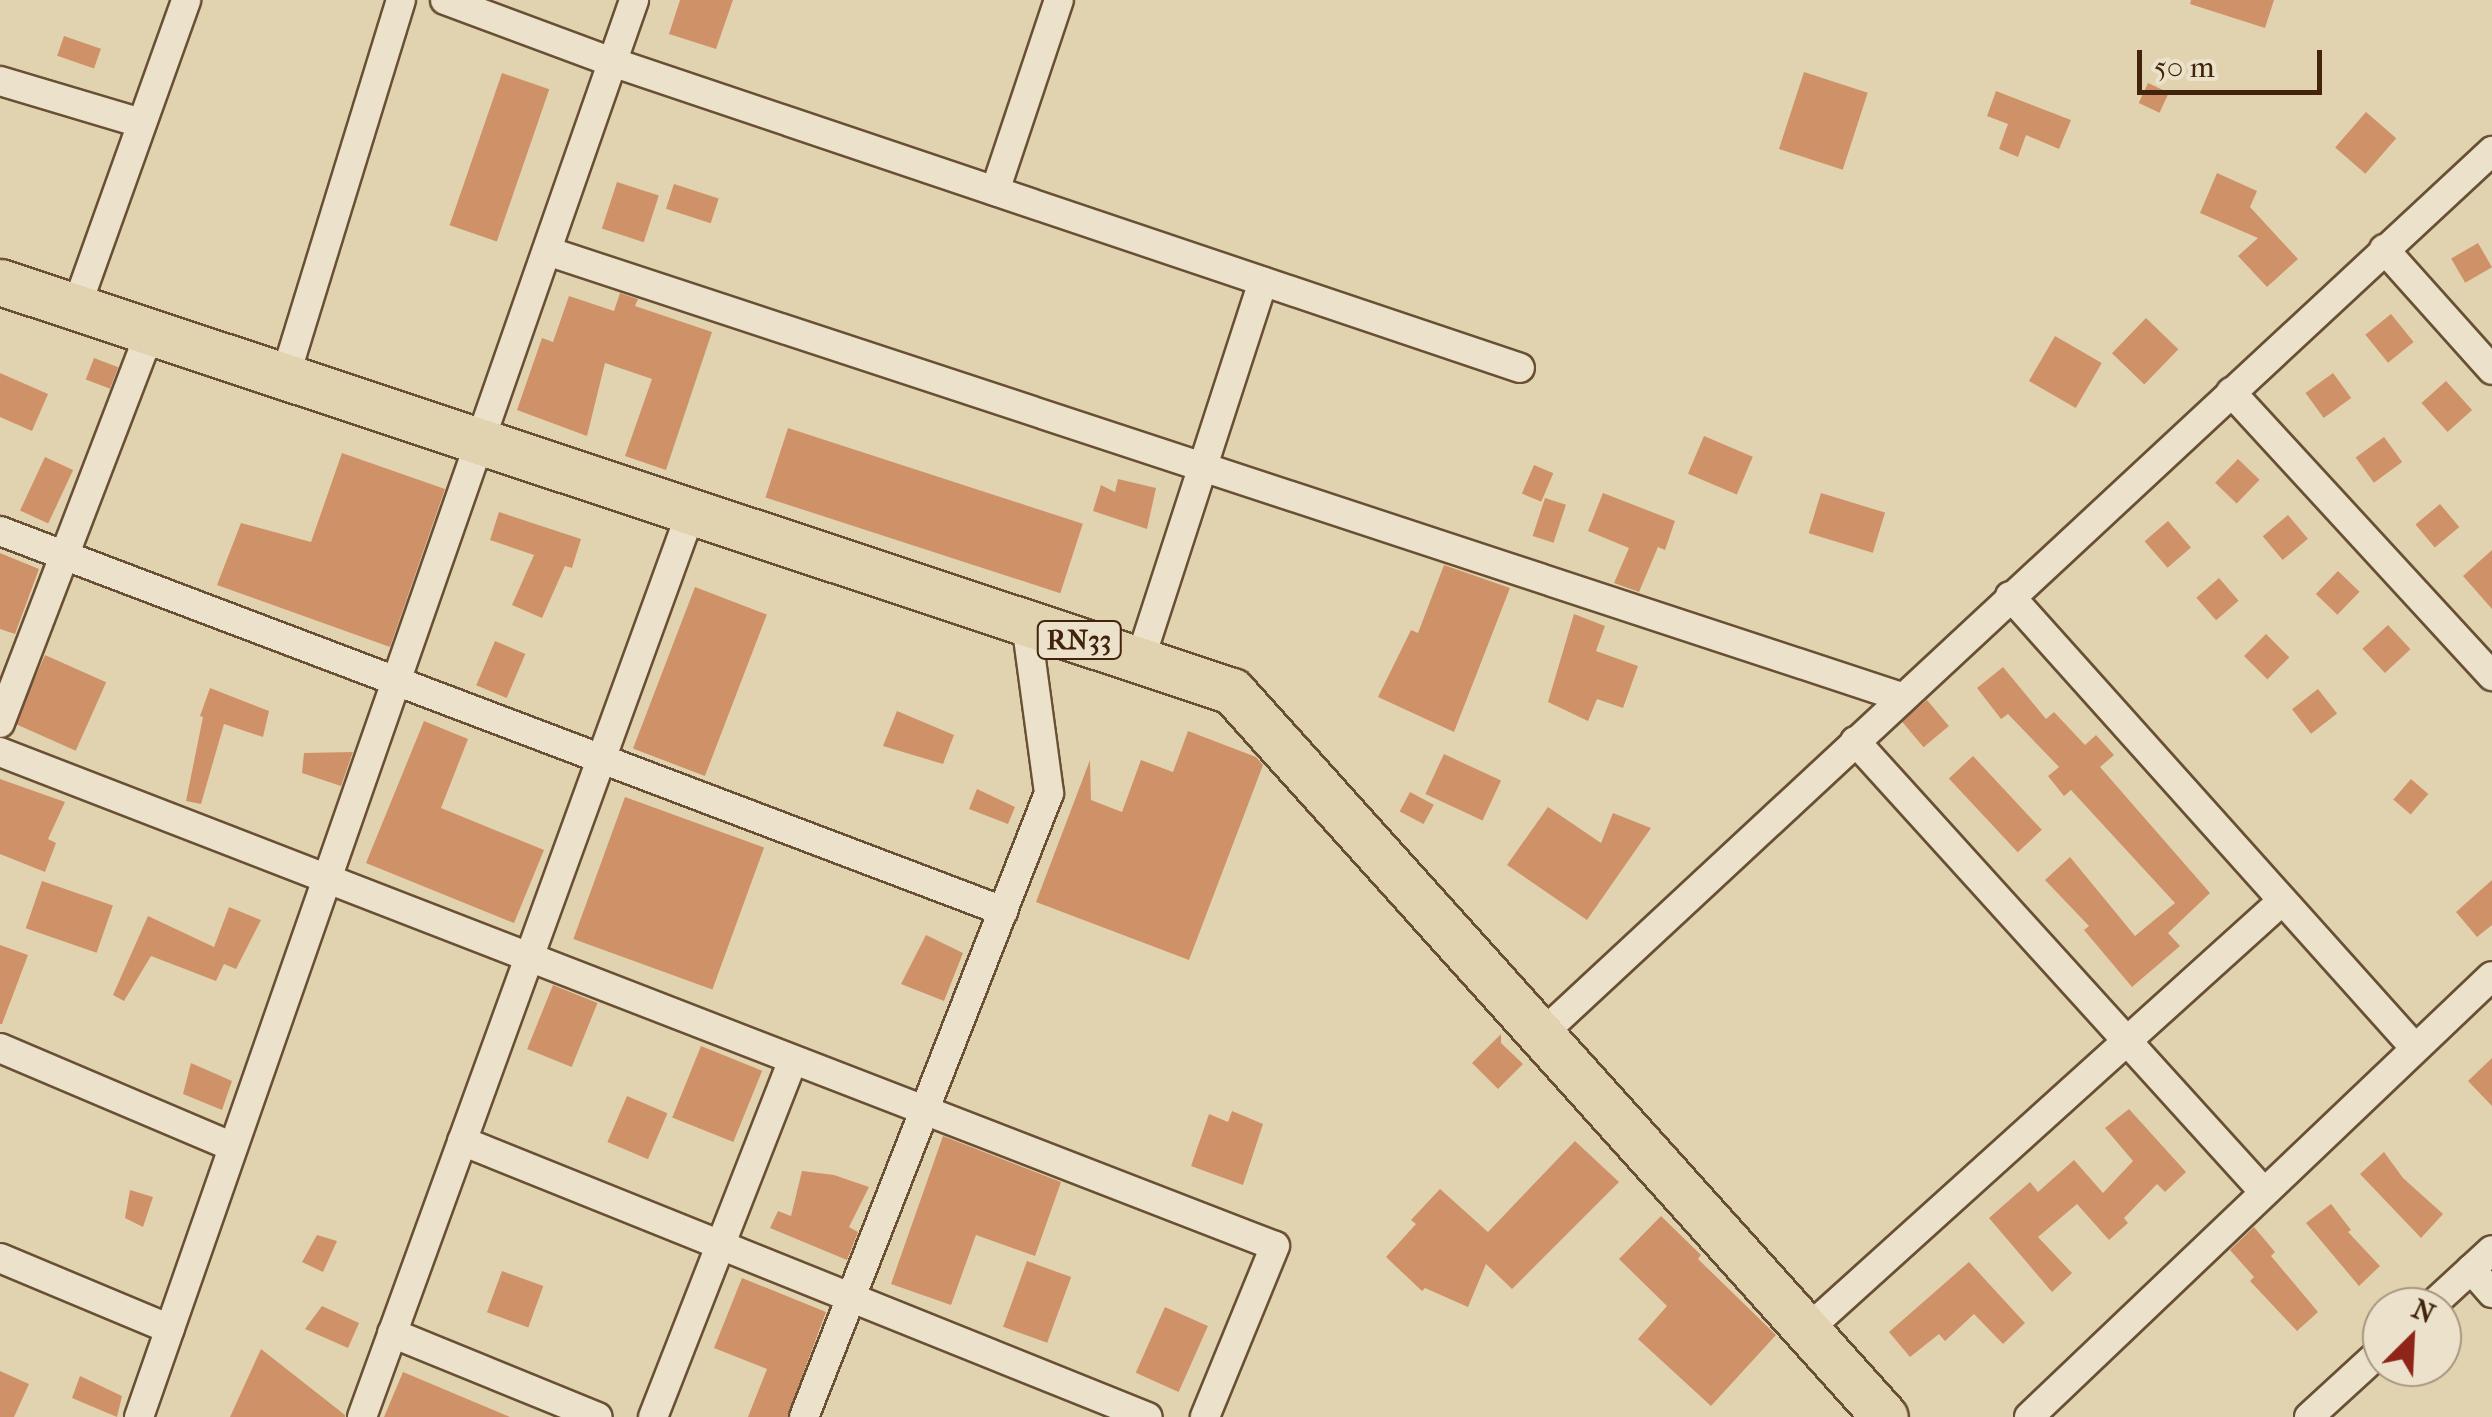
<!DOCTYPE html>
<html>
<head>
<meta charset="utf-8">
<style>
  body { margin:0 }
  #map { position:relative; width:2492px; height:1417px; overflow:hidden; background:#e2d3b0; font-family:"IM FELL French Canon",serif }
  div>[style] { position:absolute }
  [style*='--x'] { left:calc(var(--x)*1px); top:calc(var(--y)*1px); width:calc(var(--w)*1px); rotate:calc(var(--a)*1deg) }
  .building>* { inset:0; background:#cf9268; transform-origin:0 0 }
  .roads { filter:drop-shadow(2px 0 #695034) drop-shadow(-2px 0 #695034) drop-shadow(0 2px #695034) drop-shadow(0 -2px #695034) }
  .street>* { height:28px; margin:-14px; padding:0 14px; transform-origin:14px; border-radius:14px; background:#ece2cc }
  .primary>* { height:45px; margin:-22.5px; padding:0 22.5px; transform-origin:22.5px; border-radius:22.5px; background:#e2d3b0 }
  span { translate:-50% -50%; white-space:nowrap; text-align:center; line-height:1.15; -webkit-text-stroke:8px #ece2cc; paint-order:stroke }
  .shield-label span { padding:2px 8px; background:#ece2cc; border:2px solid; border-radius:8px; -webkit-text-stroke-width:0 }
  .shield-label { font-size:28px; color:#41240b; font-weight:700 }
  .north { position:absolute; left:2362px; top:1287px; width:100px; height:100px; box-sizing:border-box; background:#ece2cc; border:2px solid #a8967f; border-radius:50%; rotate:24deg; font-size:28px; font-weight:700; line-height:40px; text-align:center; color:#41240b }
  .north::after { content:''; display:block; margin:auto; width:35px; height:45px; background:#8f2418; clip-path:polygon(50% 0,100% 100%,50% 72%,0 100%) }
  .scale { position:absolute; left:2137px; top:50px; width:185px; height:45px; box-sizing:border-box; border:5px solid #41240b; border-top:0; padding-left:12px; font-size:30px; line-height:35px; white-space:nowrap; color:#41240b; -webkit-text-stroke:8px #ece2cc; paint-order:stroke }
</style>
</head>
<body>
<div id="map">
  <div class="building">
    <i style="clip-path:polygon(680px 0,733px 0,716px 49px,669px 34px)"></i>
    <i style="clip-path:polygon(2191px 0,2274px 0,2265px 28px,2190px 4px)"></i>
    <i style="left:64px;top:36px;width:39px;height:21px;rotate:19deg"></i>
    <i style="left:1804px;top:72px;width:67px;height:81px;rotate:18deg"></i>
    <i style="left:502px;top:73px;width:50px;height:161px;rotate:19deg"></i>
    <i style="left:2148px;top:83px;width:23px;height:22px;rotate:25deg"></i>
    <i style="clip-path:polygon(1996px 91px,2071px 120px,2059px 149px,2026px 135px,2018px 157px,1999px 149px,2008px 124px,1987px 116px)"></i>
    <i style="left:2366px;top:112px;width:40px;height:47px;rotate:41deg"></i>
    <i style="clip-path:polygon(2217px 173px,2257px 191px,2250px 207px,2298px 259px,2267px 287px,2238px 256px,2258px 238px,2200px 213px)"></i>
    <i style="left:617px;top:182px;width:44px;height:49px;rotate:18deg"></i>
    <i style="left:674px;top:184px;width:47px;height:26px;rotate:18deg"></i>
    <i style="left:2478px;top:243px;width:28px;height:31px;rotate:60deg"></i>
    <i style="clip-path:polygon(620px 293px,638px 299px,635px 306px,712px 332px,666px 470px,625px 456px,652px 379px,605px 363px,587px 436px,517px 410px,542px 338px,553px 342px,569px 296px,614px 311px)"></i>
    <i style="left:2391px;top:314px;width:36px;height:33px;rotate:51deg"></i>
    <i style="left:2146px;top:318px;width:45px;height:49px;rotate:44deg"></i>
    <i style="left:2055px;top:336px;width:54px;height:52px;rotate:30deg"></i>
    <i style="left:94px;top:358px;width:26px;height:23px;rotate:21deg"></i>
    <i style="clip-path:polygon(0 373px,48px 394px,32px 431px,0 417px)"></i>
    <i style="left:2333px;top:373px;width:31px;height:34px;rotate:54deg"></i>
    <i style="left:2446px;top:381px;width:39px;height:33px;rotate:48deg"></i>
    <i style="left:788px;top:428px;width:310px;height:73px;rotate:18deg"></i>
    <i style="left:1704px;top:436px;width:53px;height:41px;rotate:23deg"></i>
    <i style="left:2384px;top:437px;width:31px;height:35px;rotate:54deg"></i>
    <i style="clip-path:polygon(342px 453px,445px 489px,390px 647px,217px 585px,241px 523px,311px 542px)"></i>
    <i style="left:45px;top:457px;width:31px;height:59px;rotate:25deg"></i>
    <i style="left:2238px;top:459px;width:30px;height:33px;rotate:44deg"></i>
    <i style="left:1534px;top:465px;width:21px;height:31px;rotate:23deg"></i>
    <i style="clip-path:polygon(1118px 479px,1156px 488px,1147px 529px,1093px 511px,1101px 485px,1115px 492px)"></i>
    <i style="clip-path:polygon(1603px 493px,1675px 521px,1665px 550px,1658px 547px,1639px 592px,1614px 583px,1629px 548px,1588px 531px)"></i>
    <i style="left:1821px;top:493px;width:67px;height:42px;rotate:17deg"></i>
    <i style="left:1545px;top:498px;width:22px;height:40px;rotate:18deg"></i>
    <i style="left:2440px;top:504px;width:30px;height:32px;rotate:50deg"></i>
    <i style="clip-path:polygon(499px 512px,581px 539px,572px 568px,565px 566px,542px 618px,512px 605px,534px 555px,490px 540px)"></i>
    <i style="left:2288px;top:515px;width:31px;height:33px;rotate:50deg"></i>
    <i style="left:2168px;top:521px;width:35px;height:31px;rotate:49deg"></i>
    <i style="clip-path:polygon(2492px 550px,2492px 609px,2463px 576px)"></i>
    <i style="clip-path:polygon(0 553px,39px 569px,15px 634px,0 629px)"></i>
    <i style="clip-path:polygon(1444px 565px,1510px 588px,1454px 732px,1378px 697px,1411px 630px,1418px 633px)"></i>
    <i style="left:2338px;top:571px;width:30px;height:32px;rotate:44deg"></i>
    <i style="left:2219px;top:578px;width:30px;height:30px;rotate:49deg"></i>
    <i style="left:695px;top:587px;width:77px;height:173px;rotate:21deg"></i>
    <i style="clip-path:polygon(1574px 614px,1605px 626px,1596px 651px,1638px 666px,1623px 708px,1597px 699px,1588px 721px,1548px 702px)"></i>
    <i style="left:2388px;top:625px;width:33px;height:35px;rotate:47deg"></i>
    <i style="left:2266px;top:634px;width:33px;height:31px;rotate:45deg"></i>
    <i style="left:495px;top:641px;width:33px;height:48px;rotate:23deg"></i>
    <i style="left:45px;top:655px;width:67px;height:75px;rotate:24deg"></i>
    <i style="clip-path:polygon(2003px 667px,2046px 719px,2054px 712px,2085px 745px,2096px 735px,2114px 755px,2100px 767px,2210px 893px,2168px 933px,2180px 946px,2132px 987px,2084px 930px,2089px 926px,2045px 880px,2070px 857px,2135px 936px,2175px 903px,2071px 790px,2064px 796px,2048px 776px,2059px 767px,2008px 714px,2001px 719px,1977px 688px)"></i>
    <i style="clip-path:polygon(210px 688px,269px 711px,263px 737px,224px 724px,201px 804px,186px 801px,203px 717px,200px 716px)"></i>
    <i style="left:2318px;top:689px;width:31px;height:33px;rotate:52deg"></i>
    <i style="left:1927px;top:700px;width:34px;height:33px;rotate:50deg"></i>
    <i style="clip-path:polygon(897px 711px,954px 735px,943px 764px,883px 746px)"></i>
    <i style="clip-path:polygon(424px 721px,468px 739px,441px 808px,544px 850px,514px 923px,366px 863px)"></i>
    <i style="clip-path:polygon(1188px 731px,1256px 757px,1263px 765px,1189px 960px,1036px 902px,1090px 760px,1091px 800px,1122px 812px,1141px 760px,1173px 772px)"></i>
    <i style="clip-path:polygon(353px 752px,341px 786px,302px 773px,304px 753px)"></i>
    <i style="left:1444px;top:754px;width:63px;height:44px;rotate:25deg"></i>
    <i style="left:1973px;top:756px;width:101px;height:33px;rotate:47deg"></i>
    <i style="clip-path:polygon(0 779px,65px 802px,48px 839px,56px 843px,45px 872px,0 854px)"></i>
    <i style="left:2411px;top:779px;width:23px;height:27px;rotate:41deg"></i>
    <i style="clip-path:polygon(977px 789px,1015px 807px,1008px 824px,969px 809px)"></i>
    <i style="left:1410px;top:792px;width:27px;height:22px;rotate:28deg"></i>
    <i style="left:625px;top:797px;width:148px;height:151px;rotate:20deg"></i>
    <i style="clip-path:polygon(1548px 807px,1601px 843px,1613px 813px,1651px 828px,1587px 920px,1507px 865px)"></i>
    <i style="clip-path:polygon(2492px 880px,2492px 925px,2477px 937px,2456px 912px)"></i>
    <i style="left:42px;top:881px;width:75px;height:50px;rotate:19deg"></i>
    <i style="clip-path:polygon(229px 907px,261px 920px,236px 969px,224px 964px,216px 981px,151px 956px,124px 1001px,113px 995px,148px 916px,214px 947px)"></i>
    <i style="clip-path:polygon(926px 935px,963px 953px,944px 1001px,901px 984px)"></i>
    <i style="clip-path:polygon(0 945px,28px 955px,2px 1024px,0 1024px)"></i>
    <i style="left:553px;top:985px;width:48px;height:69px;rotate:22deg"></i>
    <i style="clip-path:polygon(1501px 1034px,1501px 1043px,1523px 1064px,1498px 1089px,1472px 1063px)"></i>
    <i style="left:701px;top:1046px;width:66px;height:77px;rotate:22deg"></i>
    <i style="clip-path:polygon(2492px 1058px,2492px 1106px,2468px 1081px)"></i>
    <i style="clip-path:polygon(191px 1063px,232px 1081px,222px 1110px,183px 1094px)"></i>
    <i style="left:627px;top:1096px;width:44px;height:50px;rotate:23deg"></i>
    <i style="clip-path:polygon(2129px 1109px,2186px 1172px,2165px 1192px,2157px 1184px,2124px 1218px,2128px 1223px,2109px 1240px,2077px 1204px,2038px 1237px,2072px 1273px,2052px 1292px,1989px 1218px,2030px 1182px,2038px 1192px,2074px 1160px,2103px 1193px,2133px 1161px,2105px 1128px)"></i>
    <i style="clip-path:polygon(1232px 1111px,1263px 1124px,1243px 1185px,1191px 1166px,1209px 1114px,1228px 1122px)"></i>
    <i style="clip-path:polygon(943px 1136px,1061px 1182px,1035px 1256px,976px 1235px,951px 1305px,891px 1284px)"></i>
    <i style="clip-path:polygon(1575px 1141px,1619px 1182px,1512px 1289px,1486px 1264px,1468px 1307px,1425px 1288px,1422px 1291px,1386px 1257px,1416px 1224px,1411px 1220px,1440px 1189px,1488px 1232px)"></i>
    <i style="clip-path:polygon(2384px 1152px,2403px 1178px,2443px 1214px,2421px 1238px,2360px 1174px)"></i>
    <i style="clip-path:polygon(802px 1171px,834px 1175px,869px 1187px,849px 1227px,858px 1232px,847px 1260px,770px 1228px,778px 1211px,791px 1216px)"></i>
    <i style="clip-path:polygon(130px 1190px,153px 1197px,143px 1227px,125px 1218px)"></i>
    <i style="clip-path:polygon(2331px 1204px,2351px 1230px,2348px 1232px,2380px 1266px,2359px 1286px,2306px 1223px)"></i>
    <i style="clip-path:polygon(1661px 1216px,1701px 1255px,1698px 1259px,1776px 1335px,1711px 1406px,1638px 1339px,1667px 1306px,1619px 1259px)"></i>
    <i style="clip-path:polygon(2254px 1227px,2275px 1252px,2271px 1256px,2318px 1312px,2297px 1331px,2250px 1281px,2254px 1277px,2230px 1250px)"></i>
    <i style="clip-path:polygon(317px 1235px,337px 1241px,323px 1272px,302px 1262px)"></i>
    <i style="left:1027px;top:1261px;width:47px;height:70px;rotate:20deg"></i>
    <i style="clip-path:polygon(1969px 1262px,2025px 1323px,2003px 1344px,1974px 1314px,1945px 1341px,1939px 1334px,1910px 1357px,1889px 1332px)"></i>
    <i style="left:502px;top:1271px;width:44px;height:44px;rotate:20deg"></i>
    <i style="clip-path:polygon(742px 1278px,826px 1312px,787px 1417px,748px 1417px,767px 1369px,714px 1348px)"></i>
    <i style="clip-path:polygon(322px 1306px,359px 1323px,348px 1348px,305px 1329px)"></i>
    <i style="left:1165px;top:1307px;width:47px;height:72px;rotate:24deg"></i>
    <i style="clip-path:polygon(261px 1349px,345px 1415px,345px 1417px,230px 1417px)"></i>
    <i style="clip-path:polygon(0 1371px,29px 1384px,14px 1417px,0 1417px)"></i>
    <i style="clip-path:polygon(403px 1372px,510px 1417px,384px 1417px)"></i>
    <i style="clip-path:polygon(80px 1376px,122px 1396px,117px 1417px,72px 1398px)"></i>
  </div>
  <div class="roads">
    <div class="street">
      <i style="--x:445;--y:0;--w:178;--a:20.4"></i>
      <i style="--x:612;--y:62;--w:958;--a:18.62"></i>
      <i style="--x:0;--y:81;--w:147;--a:16.6"></i>
      <i style="--x:995;--y:191;--w:201;--a:-71.5"></i>
      <i style="--x:2384;--y:249;--w:162;--a:48.2"></i>
      <i style="--x:547;--y:251;--w:1426;--a:18.23"></i>
      <i style="--x:76;--y:308;--w:327;--a:-70.3"></i>
      <i style="--x:285;--y:377;--w:394;--a:-72.9"></i>
      <i style="--x:2231;--y:392;--w:386;--a:47.4"></i>
      <i style="--x:0;--y:531;--w:1073;--a:20.75"></i>
      <i style="--x:2010;--y:596;--w:607;--a:48.14"></i>
      <i style="--x:1140;--y:660;--w:398;--a:-72"></i>
      <i style="--x:0;--y:723;--w:419;--a:-69"></i>
      <i style="--x:1855;--y:741;--w:609;--a:47.8"></i>
      <i style="--x:0;--y:752;--w:1367;--a:21.18"></i>
      <i style="--x:1275;--y:1246;--w:185;--a:112.3"></i>
      <i style="--x:1543;--y:1033;--w:1296;--a:-42.9"></i>
      <i style="--x:0;--y:1048;--w:253;--a:23"></i>
      <i style="--x:462;--y:1141;--w:739;--a:21.92"></i>
      <i style="--x:0;--y:1258;--w:184;--a:22.7"></i>
      <i style="--x:2471;--y:1269;--w:32;--a:49"></i>
      <i style="--x:2430;--y:1307;--w:84;--a:-42.6"></i>
      <i style="--x:1807;--y:1330;--w:640;--a:-42.09"></i>
      <i style="--x:392;--y:1333;--w:222;--a:22.2"></i>
      <i style="--x:139;--y:1417;--w:1501;--a:-70.74"></i>
      <i style="--x:362;--y:1417;--w:963;--a:-70.02"></i>
      <i style="--x:653;--y:1417;--w:383;--a:-68.6"></i>
      <i style="--x:804;--y:1417;--w:670;--a:-68.56"></i>
      <i style="--x:1049;--y:793;--w:172;--a:-97.7"></i>
      <i style="--x:2029;--y:1417;--w:639;--a:-43.61"></i>
      <i style="--x:2309;--y:1417;--w:99;--a:-42.5"></i>
    </div>
    <div class="primary">
      <i style="--x:0;--y:282;--w:1298;--a:18.37"></i>
      <i style="--x:1232;--y:691;--w:976;--a:48.03"></i>
    </div>
  </div>
  <div class="shield-label">
    <span style="left:1079px;top:640px">RN33</span>
  </div>
  <div class="north">N</div>
  <div class="scale">50 m</div>
</div>
</body>
</html>
